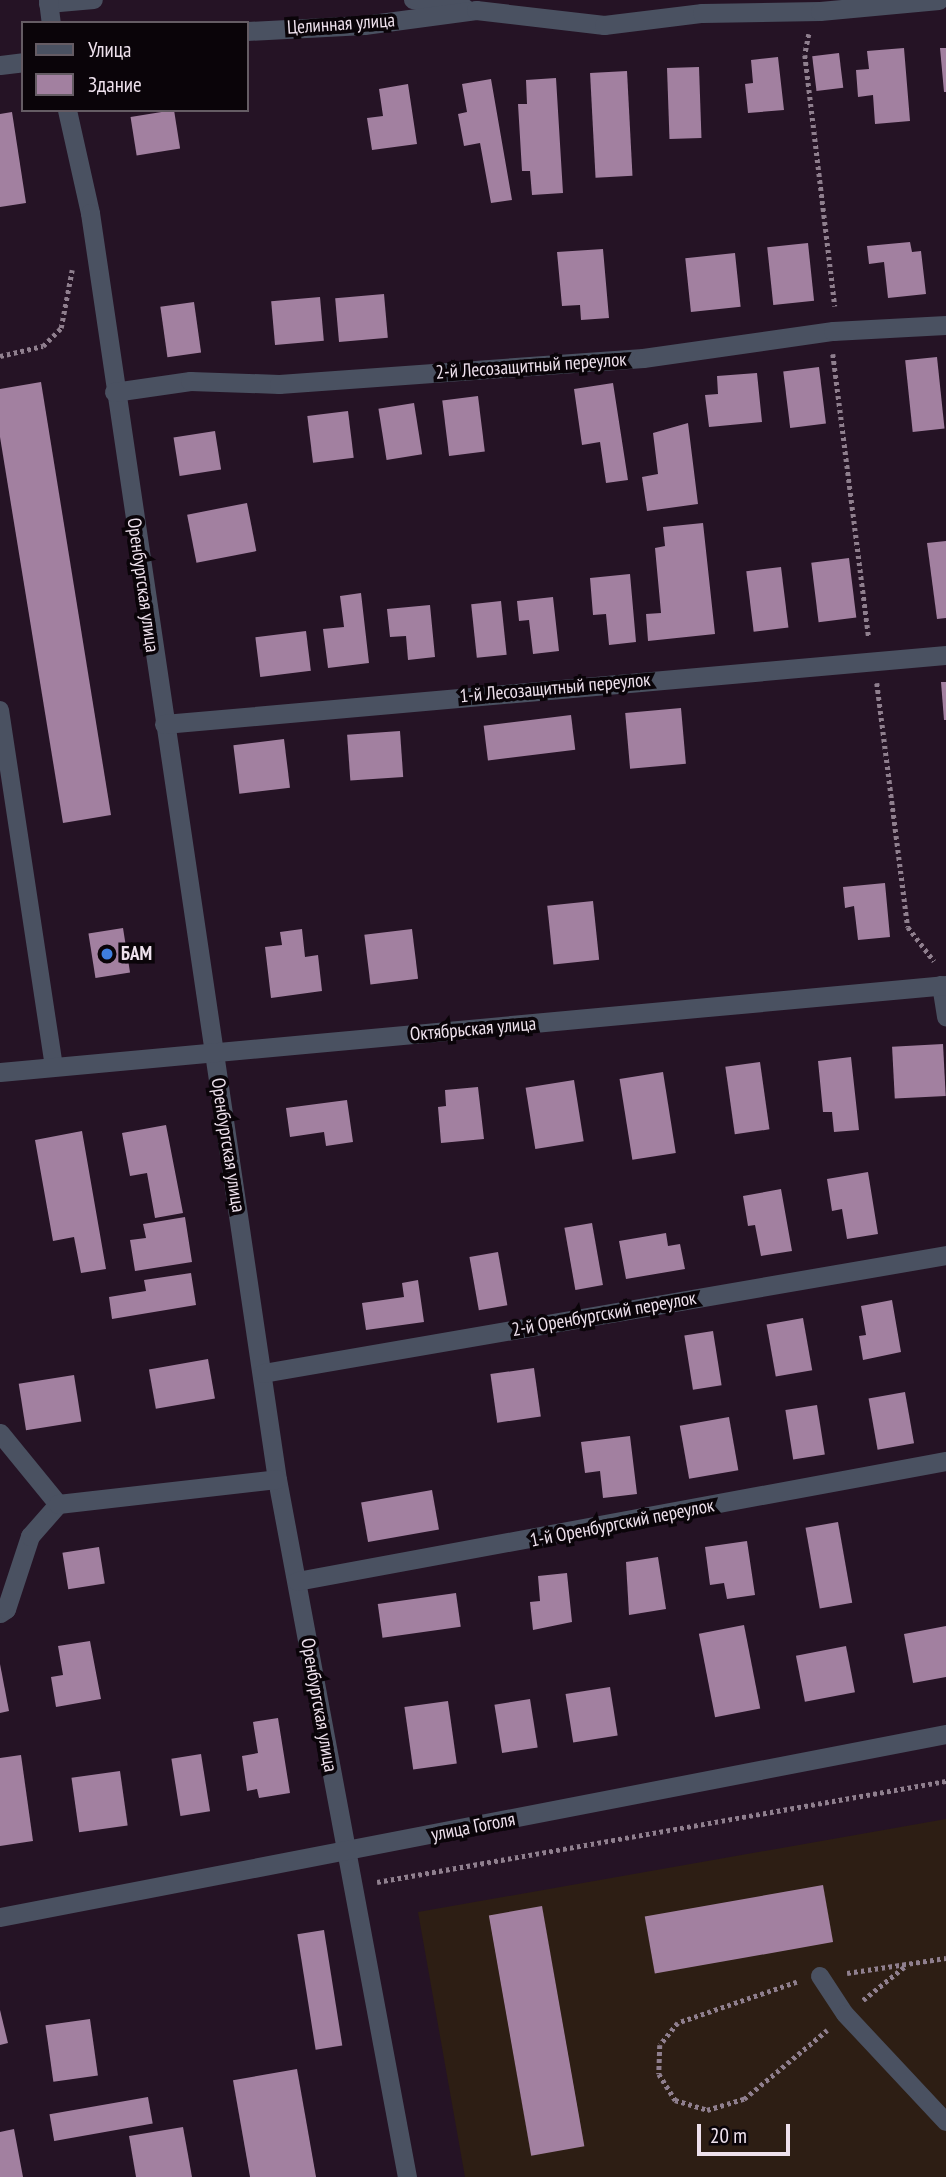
<!DOCTYPE html>
<html>
<head>
<meta charset="utf-8">
<style>
  body { margin:0 }
  #map { position:relative; width:946px; height:2177px; overflow:hidden; background:#251325; font-family:"PT Sans Narrow",sans-serif }
  div>[style] { position:absolute }
  [style*='--x'] { left:calc(var(--x)*1px); top:calc(var(--y)*1px); width:calc(var(--w)*1px); rotate:calc(var(--a)*1deg) }
  .education>* { inset:0; background:#2d1e14 }
  .building>* { inset:0; background:#a280a0; transform-origin:0 0 }
  .path>* { height:4.5px; margin-top:-2.25px; transform-origin:0; background:repeating-linear-gradient(90deg,#8f7f8e 0 3.5px,transparent 0 7px) }
  .service>* { height:18px; margin:-9px; padding:0 9px; transform-origin:9px; border-radius:9px; background:#4a5161 }
  .minor>* { height:19px; margin:-9.5px; padding:0 9.5px; transform-origin:9.5px; border-radius:9.5px; background:#4a5161 }
  .tertiary>* { height:19px; margin:-9.5px; padding:0 9.5px; transform-origin:9.5px; border-radius:9.5px; background:#4a5161 }
  .dots>* { width:19px; height:19px; translate:-50% -50%; box-sizing:border-box; border:4px solid #0a0409; border-radius:50% }
  span { translate:-50% -50%; white-space:nowrap; text-align:center; line-height:1.15; -webkit-text-stroke:7px #0a0409; paint-order:stroke }
  .street-label { font-size:19px; color:#eee1ed }
  .poi-label { font-size:19px; color:#eee1ed; font-weight:700 }
  .left { translate:0 -50%; text-align:left }
  .legend { position:absolute; left:21px; top:21px; width:228px; height:91px; box-sizing:border-box; background:#0a0409; border:2px solid #655c64; margin:0; padding:9px 12px; list-style:none; font-size:21px; color:#eee1ed }
  .legend li { display:flex; align-items:center; gap:14px; height:35px }
  .legend b { width:35px; border:2px solid #655c64 }
  .scale { position:absolute; left:697px; top:2124px; width:93px; height:32px; box-sizing:border-box; border:4px solid #eee1ed; border-top:0; padding-left:9px; font-size:21px; line-height:24px; white-space:nowrap; color:#eee1ed; -webkit-text-stroke:5px #0a0409; paint-order:stroke }
</style>
</head>
<body>
<div id="map">
  <div class="education">
    <i style="clip-path:polygon(946px 1819px,946px 2177px,465px 2177px,418px 1912px)"></i>
  </div>
  <div class="building">
    <i style="clip-path:polygon(904px 48px,910px 121px,875px 124px,873px 95px,858px 97px,856px 70px,869px 69px,867px 51px)"></i>
    <i style="clip-path:polygon(940px 48px,946px 48px,946px 92px,944px 92px)"></i>
    <i style="left:839px;top:53px;width:35px;height:27px;rotate:83deg"></i>
    <i style="clip-path:polygon(778px 57px,784px 110px,748px 113px,745px 84px,753px 83px,751px 60px)"></i>
    <i style="left:699px;top:67px;width:71px;height:32px;rotate:88deg"></i>
    <i style="left:627px;top:71px;width:105px;height:37px;rotate:87deg"></i>
    <i style="clip-path:polygon(556px 78px,563px 193px,532px 195px,530px 171px,522px 171px,518px 104px,527px 104px,526px 80px)"></i>
    <i style="clip-path:polygon(491px 79px,512px 200px,491px 203px,480px 143px,464px 146px,458px 114px,467px 112px,462px 84px)"></i>
    <i style="clip-path:polygon(408px 84px,417px 144px,372px 150px,367px 118px,383px 116px,379px 89px)"></i>
    <i style="left:174px;top:110px;width:39px;height:44px;rotate:81deg"></i>
    <i style="clip-path:polygon(12px 112px,26px 203px,0 207px,0 114px)"></i>
    <i style="clip-path:polygon(910px 242px,912px 252px,921px 251px,926px 294px,888px 298px,884px 262px,869px 264px,867px 246px)"></i>
    <i style="left:808px;top:243px;width:58px;height:41px;rotate:84deg"></i>
    <i style="clip-path:polygon(603px 249px,609px 318px,581px 320px,580px 305px,562px 306px,557px 252px)"></i>
    <i style="left:735px;top:253px;width:54px;height:50px;rotate:84deg"></i>
    <i style="left:384px;top:294px;width:44px;height:49px;rotate:85deg"></i>
    <i style="left:320px;top:297px;width:44px;height:49px;rotate:85deg"></i>
    <i style="left:194px;top:302px;width:51px;height:34px;rotate:82deg"></i>
    <i style="left:937px;top:357px;width:72px;height:32px;rotate:84deg"></i>
    <i style="left:819px;top:367px;width:57px;height:36px;rotate:83deg"></i>
    <i style="clip-path:polygon(757px 373px,762px 422px,709px 427px,705px 395px,718px 394px,717px 376px)"></i>
    <i style="clip-path:polygon(41px 382px,111px 815px,63px 823px,0 437px,0 389px)"></i>
    <i style="clip-path:polygon(613px 383px,628px 480px,606px 483px,600px 442px,582px 445px,574px 389px)"></i>
    <i style="left:478px;top:396px;width:56px;height:36px;rotate:83deg"></i>
    <i style="left:414px;top:403px;width:52px;height:36px;rotate:81deg"></i>
    <i style="left:348px;top:411px;width:47px;height:41px;rotate:83deg"></i>
    <i style="clip-path:polygon(688px 423px,698px 504px,647px 511px,642px 477px,658px 474px,653px 433px)"></i>
    <i style="left:215px;top:431px;width:39px;height:42px;rotate:81deg"></i>
    <i style="left:247px;top:503px;width:49px;height:61px;rotate:79deg"></i>
    <i style="clip-path:polygon(703px 523px,715px 634px,648px 641px,646px 614px,661px 613px,655px 548px,665px 546px,663px 527px)"></i>
    <i style="clip-path:polygon(946px 541px,946px 618px,937px 619px,927px 543px)"></i>
    <i style="left:849px;top:558px;width:60px;height:38px;rotate:83deg"></i>
    <i style="left:781px;top:567px;width:61px;height:35px;rotate:83deg"></i>
    <i style="clip-path:polygon(630px 574px,636px 642px,609px 645px,606px 614px,593px 615px,590px 578px)"></i>
    <i style="clip-path:polygon(361px 593px,369px 663px,328px 668px,323px 629px,344px 627px,340px 596px)"></i>
    <i style="clip-path:polygon(553px 597px,559px 651px,533px 654px,529px 620px,519px 621px,517px 601px)"></i>
    <i style="left:501px;top:601px;width:54px;height:30px;rotate:84deg"></i>
    <i style="clip-path:polygon(430px 605px,435px 657px,408px 660px,406px 636px,390px 637px,387px 609px)"></i>
    <i style="left:306px;top:631px;width:40px;height:51px;rotate:83deg"></i>
    <i style="clip-path:polygon(941px 682px,946px 682px,946px 720px,944px 720px)"></i>
    <i style="left:681px;top:708px;width:56px;height:56px;rotate:85deg"></i>
    <i style="left:571px;top:715px;width:35px;height:88px;rotate:83deg"></i>
    <i style="left:400px;top:731px;width:46px;height:53px;rotate:86deg"></i>
    <i style="left:284px;top:739px;width:49px;height:51px;rotate:83deg"></i>
    <i style="clip-path:polygon(885px 883px,890px 937px,858px 940px,854px 906px,845px 908px,843px 887px)"></i>
    <i style="left:593px;top:901px;width:59px;height:46px;rotate:84deg"></i>
    <i style="left:123px;top:928px;width:45px;height:35px;rotate:81deg"></i>
    <i style="clip-path:polygon(302px 929px,305px 957px,318px 955px,322px 991px,271px 998px,265px 947px,282px 945px,280px 932px)"></i>
    <i style="left:412px;top:929px;width:50px;height:48px;rotate:83deg"></i>
    <i style="left:943px;top:1044px;width:52px;height:51px;rotate:87deg"></i>
    <i style="clip-path:polygon(851px 1057px,859px 1130px,834px 1132px,832px 1112px,823px 1112px,818px 1061px)"></i>
    <i style="left:760px;top:1062px;width:68px;height:35px;rotate:82deg"></i>
    <i style="left:663px;top:1072px;width:82px;height:44px;rotate:81deg"></i>
    <i style="left:574px;top:1080px;width:62px;height:49px;rotate:81deg"></i>
    <i style="clip-path:polygon(478px 1087px,484px 1139px,441px 1143px,438px 1107px,446px 1106px,445px 1090px)"></i>
    <i style="clip-path:polygon(347px 1100px,353px 1142px,326px 1146px,324px 1132px,290px 1137px,286px 1108px)"></i>
    <i style="clip-path:polygon(166px 1125px,183px 1213px,155px 1218px,147px 1173px,130px 1176px,122px 1133px)"></i>
    <i style="clip-path:polygon(82px 1131px,106px 1269px,81px 1273px,74px 1237px,53px 1241px,35px 1140px)"></i>
    <i style="clip-path:polygon(868px 1172px,878px 1234px,847px 1239px,842px 1209px,832px 1211px,827px 1179px)"></i>
    <i style="clip-path:polygon(781px 1189px,792px 1251px,761px 1256px,755px 1225px,748px 1226px,743px 1196px)"></i>
    <i style="clip-path:polygon(185px 1217px,192px 1262px,135px 1271px,130px 1240px,146px 1238px,143px 1224px)"></i>
    <i style="left:592px;top:1223px;width:63px;height:28px;rotate:80deg"></i>
    <i style="clip-path:polygon(666px 1233px,668px 1246px,680px 1244px,685px 1269px,626px 1279px,619px 1241px)"></i>
    <i style="left:498px;top:1252px;width:54px;height:29px;rotate:80deg"></i>
    <i style="clip-path:polygon(191px 1273px,196px 1305px,112px 1319px,109px 1297px,146px 1291px,144px 1280px)"></i>
    <i style="clip-path:polygon(418px 1280px,424px 1322px,366px 1330px,362px 1303px,404px 1297px,402px 1283px)"></i>
    <i style="clip-path:polygon(892px 1300px,901px 1352px,863px 1360px,859px 1336px,866px 1335px,861px 1306px)"></i>
    <i style="left:803px;top:1318px;width:53px;height:37px;rotate:80deg"></i>
    <i style="left:713px;top:1331px;width:55px;height:29px;rotate:81deg"></i>
    <i style="left:208px;top:1359px;width:40px;height:60px;rotate:80deg"></i>
    <i style="left:534px;top:1368px;width:49px;height:44px;rotate:82deg"></i>
    <i style="left:74px;top:1375px;width:47px;height:56px;rotate:81deg"></i>
    <i style="left:905px;top:1392px;width:52px;height:37px;rotate:80deg"></i>
    <i style="left:817px;top:1405px;width:50px;height:32px;rotate:81deg"></i>
    <i style="left:729px;top:1417px;width:54px;height:50px;rotate:80deg"></i>
    <i style="clip-path:polygon(630px 1436px,637px 1494px,603px 1498px,600px 1471px,585px 1473px,581px 1442px)"></i>
    <i style="left:432px;top:1490px;width:40px;height:72px;rotate:80deg"></i>
    <i style="left:838px;top:1522px;width:82px;height:33px;rotate:80deg"></i>
    <i style="clip-path:polygon(747px 1541px,755px 1595px,727px 1599px,724px 1583px,710px 1585px,705px 1547px)"></i>
    <i style="left:99px;top:1547px;width:37px;height:37px;rotate:81deg"></i>
    <i style="clip-path:polygon(658px 1557px,666px 1609px,629px 1615px,626px 1562px)"></i>
    <i style="clip-path:polygon(567px 1573px,572px 1622px,533px 1630px,530px 1602px,540px 1601px,538px 1576px)"></i>
    <i style="left:456px;top:1593px;width:34px;height:79px;rotate:82deg"></i>
    <i style="left:744px;top:1625px;width:85px;height:46px;rotate:79deg"></i>
    <i style="clip-path:polygon(946px 1626px,946px 1677px,913px 1683px,904px 1634px)"></i>
    <i style="clip-path:polygon(90px 1641px,101px 1699px,56px 1707px,51px 1677px,63px 1675px,58px 1646px)"></i>
    <i style="left:846px;top:1646px;width:47px;height:51px;rotate:79deg"></i>
    <i style="clip-path:polygon(0 1664px,9px 1711px,0 1713px)"></i>
    <i style="left:610px;top:1687px;width:49px;height:45px;rotate:81deg"></i>
    <i style="left:530px;top:1699px;width:49px;height:36px;rotate:81deg"></i>
    <i style="left:448px;top:1701px;width:63px;height:44px;rotate:82deg"></i>
    <i style="clip-path:polygon(278px 1718px,290px 1793px,259px 1798px,257px 1789px,247px 1791px,242px 1756px,258px 1753px,253px 1722px)"></i>
    <i style="left:201px;top:1754px;width:58px;height:30px;rotate:81deg"></i>
    <i style="clip-path:polygon(21px 1755px,33px 1841px,0 1846px,0 1758px)"></i>
    <i style="left:120px;top:1771px;width:55px;height:49px;rotate:82deg"></i>
    <i style="left:823px;top:1885px;width:58px;height:181px;rotate:80deg"></i>
    <i style="left:542px;top:1906px;width:244px;height:54px;rotate:80deg"></i>
    <i style="left:324px;top:1930px;width:117px;height:27px;rotate:81deg"></i>
    <i style="clip-path:polygon(0 2010px,8px 2043px,0 2045px)"></i>
    <i style="left:90px;top:2019px;width:57px;height:45px;rotate:82deg"></i>
    <i style="left:297px;top:2069px;width:110px;height:65px;rotate:80deg"></i>
    <i style="left:148px;top:2097px;width:27px;height:100px;rotate:80deg"></i>
    <i style="clip-path:polygon(183px 2127px,192px 2177px,136px 2177px,129px 2136px)"></i>
    <i style="clip-path:polygon(14px 2129px,23px 2177px,0 2177px,0 2132px)"></i>
  </div>
  <div class="path">
    <i style="--x:809;--y:34;--w:21;--a:101"></i>
    <i style="--x:805;--y:55;--w:253;--a:83.2"></i>
    <i style="--x:833;--y:354;--w:285;--a:82.8"></i>
    <i style="--x:0;--y:356;--w:44;--a:-13.1"></i>
    <i style="--x:43;--y:346;--w:25;--a:-45"></i>
    <i style="--x:61;--y:328;--w:59;--a:-79.3"></i>
    <i style="--x:877;--y:683;--w:246;--a:82.8"></i>
    <i style="--x:908;--y:927;--w:43;--a:52.6"></i>
    <i style="--x:377;--y:1882;--w:578;--a:-10.07"></i>
    <i style="--x:847;--y:1973;--w:100;--a:-8.6"></i>
    <i style="--x:797;--y:1982;--w:126;--a:161"></i>
    <i style="--x:678;--y:2023;--w:28;--a:129"></i>
    <i style="--x:660;--y:2045;--w:29;--a:92"></i>
    <i style="--x:659;--y:2074;--w:31;--a:58"></i>
    <i style="--x:675;--y:2100;--w:34;--a:17"></i>
    <i style="--x:707;--y:2110;--w:39;--a:-17"></i>
    <i style="--x:744;--y:2099;--w:108;--a:-39.7"></i>
    <i style="--x:863;--y:2000;--w:53;--a:-38.8"></i>
  </div>
  <div class="service">
    <i style="--x:413;--y:0;--w:53;--a:8.7"></i>
    <i style="--x:48;--y:4;--w:46;--a:-5"></i>
    <i style="--x:0;--y:710;--w:361;--a:81.4"></i>
    <i style="--x:941;--y:985;--w:33;--a:81"></i>
    <i style="--x:820;--y:1976;--w:45;--a:56.7"></i>
    <i style="--x:845;--y:2014;--w:148;--a:46.9"></i>
  </div>
  <div class="minor">
    <i style="--x:48;--y:0;--w:23;--a:83"></i>
    <i style="--x:247;--y:31;--w:117;--a:-2.9"></i>
    <i style="--x:364;--y:25;--w:113;--a:-7.6"></i>
    <i style="--x:476;--y:10;--w:129;--a:6.7"></i>
    <i style="--x:604;--y:25;--w:99;--a:-7"></i>
    <i style="--x:702;--y:13;--w:118;--a:-1"></i>
    <i style="--x:820;--y:11;--w:119;--a:-5.3"></i>
    <i style="--x:0;--y:65;--w:23;--a:-7"></i>
    <i style="--x:67;--y:110;--w:106;--a:77.4"></i>
    <i style="--x:90;--y:213;--w:1280;--a:81.6"></i>
    <i style="--x:277;--y:1479;--w:710;--a:79.45"></i>
    <i style="--x:114;--y:392;--w:77;--a:-8.2"></i>
    <i style="--x:190;--y:381;--w:89;--a:1.9"></i>
    <i style="--x:279;--y:384;--w:365;--a:-4.1"></i>
    <i style="--x:643;--y:358;--w:192;--a:-8.1"></i>
    <i style="--x:833;--y:331;--w:113;--a:-3"></i>
    <i style="--x:164;--y:724;--w:785;--a:-5.04"></i>
    <i style="--x:263;--y:1373;--w:693;--a:-9.8"></i>
    <i style="--x:0;--y:1433;--w:92;--a:50.8"></i>
    <i style="--x:297;--y:1581;--w:660;--a:-10.48"></i>
    <i style="--x:0;--y:1613;--w:7;--a:-34"></i>
    <i style="--x:6;--y:1609;--w:77;--a:-71.8"></i>
    <i style="--x:30;--y:1536;--w:43;--a:-48.8"></i>
    <i style="--x:58;--y:1504;--w:220;--a:-6.5"></i>
    <i style="--x:0;--y:1917;--w:964;--a:-10.95"></i>
  </div>
  <div class="tertiary">
    <i style="--x:0;--y:1072;--w:950;--a:-5.25"></i>
  </div>
  <div class="dots">
    <i style="left:107px;top:954px;background:#3f7fe0"></i>
  </div>
  <div class="street-label">
    <span style="left:341px;top:24px;rotate:-4deg">Целинная улица</span>
    <span style="left:531px;top:366px;rotate:-4deg">2-й Лесозащитный переулок</span>
    <span style="left:143px;top:585px;rotate:82deg">Оренбургская улица</span>
    <span style="left:555px;top:688px;rotate:-5deg">1-й Лесозащитный переулок</span>
    <span style="left:473px;top:1029px;rotate:-5deg">Октябрьская улица</span>
    <span style="left:228px;top:1145px;rotate:81deg">Оренбургская улица</span>
    <span style="left:604px;top:1314px;rotate:-10deg">2-й Оренбургский переулок</span>
    <span style="left:622px;top:1523px;rotate:-11deg">1-й Оренбургский переулок</span>
    <span style="left:319px;top:1705px;rotate:80deg">Оренбургская улица</span>
    <span style="left:473px;top:1827px;rotate:-11deg">улица Гоголя</span>
  </div>
  <div class="poi-label">
    <span class="left" style="left:121px;top:954px">БАМ</span>
  </div>
  <ul class="legend">
  <li><b style="height:9px;background:#4a5161"></b>Улица</li>
  <li><b style="height:19px;background:#a280a0"></b>Здание</li>
  </ul>
  <div class="scale">20 m</div>
</div>
</body>
</html>
